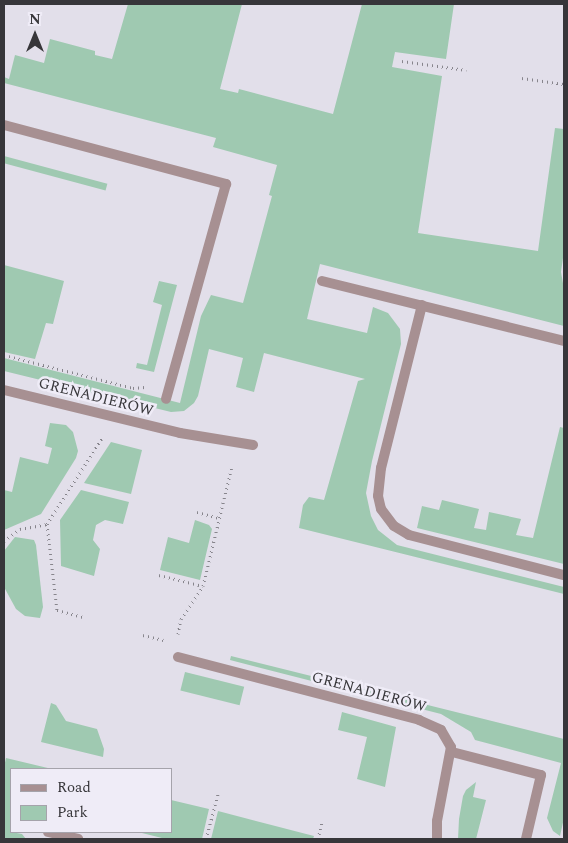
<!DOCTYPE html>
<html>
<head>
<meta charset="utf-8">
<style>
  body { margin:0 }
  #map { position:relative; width:568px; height:843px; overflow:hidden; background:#e2dfea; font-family:Spectral,serif }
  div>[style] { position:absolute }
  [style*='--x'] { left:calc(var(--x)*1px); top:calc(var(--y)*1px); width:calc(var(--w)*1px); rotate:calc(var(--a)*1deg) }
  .green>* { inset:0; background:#9fc9b1; transform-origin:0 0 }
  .path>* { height:3px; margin-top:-1.5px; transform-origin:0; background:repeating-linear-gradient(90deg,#87858c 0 1px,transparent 0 5px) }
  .lane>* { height:10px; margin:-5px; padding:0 5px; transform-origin:5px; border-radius:5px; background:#a79092 }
  .street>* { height:10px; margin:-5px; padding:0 5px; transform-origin:5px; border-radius:5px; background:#a79092 }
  span { translate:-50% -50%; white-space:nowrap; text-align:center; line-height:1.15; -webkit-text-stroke:5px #efecf7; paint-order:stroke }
  .street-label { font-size:15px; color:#37363a }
  .frame { position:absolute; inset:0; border:5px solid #37363a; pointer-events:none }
  .legend { position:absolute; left:10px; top:768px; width:162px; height:65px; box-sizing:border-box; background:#efecf7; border:1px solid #a5a3ab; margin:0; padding:6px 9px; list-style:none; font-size:15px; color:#37363a }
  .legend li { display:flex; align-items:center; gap:10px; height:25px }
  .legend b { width:25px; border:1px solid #a5a3ab }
  .north { position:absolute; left:10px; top:10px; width:50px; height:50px; -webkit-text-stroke:4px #efecf7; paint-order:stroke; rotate:0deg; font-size:14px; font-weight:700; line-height:20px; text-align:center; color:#37363a }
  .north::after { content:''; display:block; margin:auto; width:18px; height:22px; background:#37363a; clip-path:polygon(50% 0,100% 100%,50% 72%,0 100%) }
</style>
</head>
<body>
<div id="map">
  <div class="green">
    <i style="clip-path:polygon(128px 4px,242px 4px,220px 89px,238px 93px,239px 89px,333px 114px,362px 4px,454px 4px,446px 59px,395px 52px,392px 67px,442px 76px,418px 233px,538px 251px,555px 128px,564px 129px,564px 251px,561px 272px,564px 289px,564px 326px,320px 264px,307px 319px,367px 333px,373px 307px,388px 313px,400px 329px,401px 344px,372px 461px,366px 493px,371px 516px,378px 530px,397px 545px,564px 587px,564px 594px,299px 528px,303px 505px,309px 497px,324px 500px,358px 381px,365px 379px,264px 353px,254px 392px,236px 387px,243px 358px,209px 349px,198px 396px,194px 403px,184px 411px,171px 412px,4px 371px,4px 358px,180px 403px,201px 316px,211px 295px,243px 303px,272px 196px,269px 195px,277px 165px,213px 147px,216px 138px,4px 83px,4px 77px,9px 79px,15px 55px,44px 63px,50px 39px,95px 51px,95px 55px,112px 59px)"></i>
    <i style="left:4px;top:156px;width:107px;height:7px;rotate:15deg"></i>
    <i style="clip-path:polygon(4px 265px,64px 281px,53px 324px,46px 323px,35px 359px,4px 352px)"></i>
    <i style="clip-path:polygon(159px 281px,177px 285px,154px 372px,136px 368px,137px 363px,147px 365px,162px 305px,153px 302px)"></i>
    <i style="clip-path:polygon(50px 423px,66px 425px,73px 432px,78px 451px,76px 458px,41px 514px,4px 530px,4px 490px,12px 492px,20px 457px,48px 464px,52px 448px,45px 446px)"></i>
    <i style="clip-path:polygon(560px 427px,564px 428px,564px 564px,417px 528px,422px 506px,439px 510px,442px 500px,479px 509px,474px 528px,486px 530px,489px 512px,521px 519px,516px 535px,533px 538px)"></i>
    <i style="clip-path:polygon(111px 442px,142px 450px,131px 494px,84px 483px)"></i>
    <i style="clip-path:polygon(81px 490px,129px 502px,123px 524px,105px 520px,96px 525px,93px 540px,100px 549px,94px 576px,61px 566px,60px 520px)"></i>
    <i style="clip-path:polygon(195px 520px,209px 525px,212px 529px,200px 580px,160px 570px,168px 537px,189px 543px)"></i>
    <i style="clip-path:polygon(15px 537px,34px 540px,36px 545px,43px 607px,40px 618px,25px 616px,16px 609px,4px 587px,4px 551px)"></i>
    <i style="clip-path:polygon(231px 656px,564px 739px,564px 818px,560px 836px,553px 831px,547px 818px,561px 763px,475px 740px,471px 732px,441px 714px,230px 660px)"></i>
    <i style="left:185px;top:672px;width:61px;height:19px;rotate:14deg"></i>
    <i style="clip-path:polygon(51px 703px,56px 705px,66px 721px,97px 729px,104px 749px,103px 757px,41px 742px)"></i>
    <i style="clip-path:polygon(342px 712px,396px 727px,385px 787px,357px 779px,367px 737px,338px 730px)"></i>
    <i style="clip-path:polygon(6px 758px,52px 769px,11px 769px,11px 832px,22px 834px,26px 839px,4px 839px,4px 767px)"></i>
    <i style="clip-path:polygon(476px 782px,473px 797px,486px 800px,476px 839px,458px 839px,459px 819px,463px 796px,466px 790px)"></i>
    <i style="clip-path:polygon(171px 800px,209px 809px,202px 839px,166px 839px,138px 832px,171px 832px)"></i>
    <i style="clip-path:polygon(218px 811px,314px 836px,313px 839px,211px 839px)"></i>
  </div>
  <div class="path">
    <i style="--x:402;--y:61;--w:65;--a:8"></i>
    <i style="--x:522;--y:78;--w:42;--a:8.1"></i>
    <i style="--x:4;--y:355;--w:133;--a:14.3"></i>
    <i style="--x:133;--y:388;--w:12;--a:-5"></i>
    <i style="--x:197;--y:512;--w:23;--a:15"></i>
    <i style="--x:47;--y:524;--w:87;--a:83.4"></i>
    <i style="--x:57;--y:610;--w:27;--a:15"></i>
    <i style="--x:4;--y:541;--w:20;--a:-37"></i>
    <i style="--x:20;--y:529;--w:27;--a:-10"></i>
    <i style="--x:47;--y:524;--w:102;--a:-57.4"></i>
    <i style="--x:159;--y:575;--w:45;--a:14"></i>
    <i style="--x:178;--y:634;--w:15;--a:-79"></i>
    <i style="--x:181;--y:619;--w:40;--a:-56"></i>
    <i style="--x:203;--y:586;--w:123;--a:-76.4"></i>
    <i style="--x:143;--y:635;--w:21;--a:14"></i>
    <i style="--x:103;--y:769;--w:3;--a:-72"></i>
    <i style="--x:206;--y:839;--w:47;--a:-75.1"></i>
    <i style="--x:318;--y:839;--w:18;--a:-77"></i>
  </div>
  <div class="lane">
    <i style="--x:4;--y:125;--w:230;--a:14.9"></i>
    <i style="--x:226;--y:184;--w:223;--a:105.6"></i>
    <i style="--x:322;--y:281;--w:249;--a:13.9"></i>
    <i style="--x:422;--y:305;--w:168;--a:104.1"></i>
    <i style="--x:381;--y:468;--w:28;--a:96"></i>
    <i style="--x:378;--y:496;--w:13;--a:77"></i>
    <i style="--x:381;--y:509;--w:21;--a:53"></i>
    <i style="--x:394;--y:526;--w:17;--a:31"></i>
    <i style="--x:409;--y:535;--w:160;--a:14.5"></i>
    <i style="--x:180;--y:433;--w:74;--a:9.3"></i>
    <i style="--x:178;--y:657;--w:249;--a:14.6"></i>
    <i style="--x:452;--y:752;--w:92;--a:14.5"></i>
    <i style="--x:541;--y:775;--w:66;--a:103.2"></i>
    <i style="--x:48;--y:832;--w:31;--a:13"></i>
  </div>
  <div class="street">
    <i style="--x:4;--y:390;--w:181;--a:13.7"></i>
    <i style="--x:419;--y:720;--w:24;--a:24"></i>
    <i style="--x:441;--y:730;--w:20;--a:60"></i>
    <i style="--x:451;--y:747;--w:75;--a:100.7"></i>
    <i style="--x:437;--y:821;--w:18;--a:90"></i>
  </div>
  <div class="street-label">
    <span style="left:96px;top:397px;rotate:14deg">GRENADIERÓW</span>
    <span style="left:369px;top:692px;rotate:15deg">GRENADIERÓW</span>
  </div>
  <div class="frame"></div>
  <ul class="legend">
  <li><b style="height:6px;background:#a79092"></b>Road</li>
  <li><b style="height:14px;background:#9fc9b1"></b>Park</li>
  </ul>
  <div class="north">N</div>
</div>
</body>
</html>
